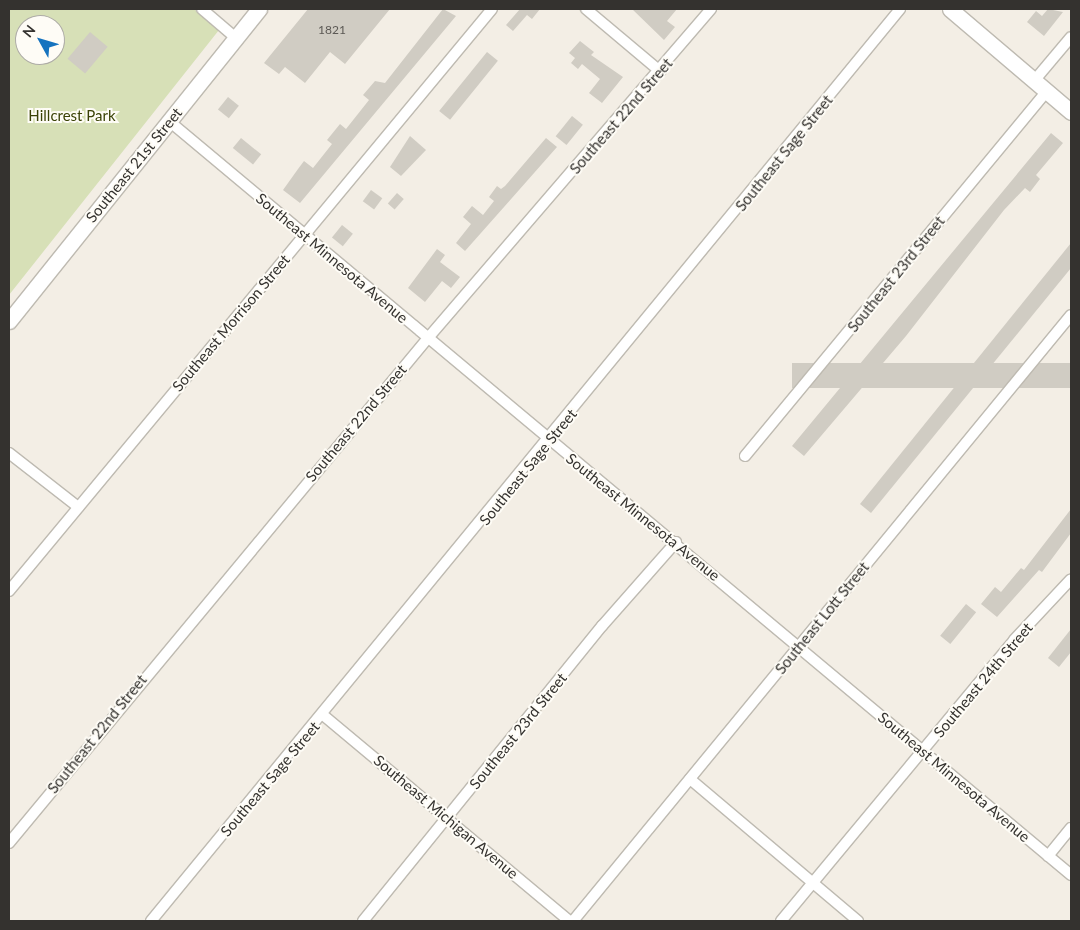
<!DOCTYPE html>
<html>
<head>
<meta charset="utf-8">
<style>
  body { margin:0 }
  #map { position:relative; width:1080px; height:930px; overflow:hidden; background:#f3eee5; font-family:Lato,sans-serif }
  div>[style] { position:absolute }
  [style*='--x'] { left:calc(var(--x)*1px); top:calc(var(--y)*1px); width:calc(var(--w)*1px); rotate:calc(var(--a)*1deg) }
  .green>* { inset:0; background:#d7e0b7 }
  .building>* { inset:0; background:#d0ccc3; transform-origin:0 0 }
  .roads { filter:drop-shadow(1px 0 #bebab1) drop-shadow(-1px 0 #bebab1) drop-shadow(0 1px #bebab1) drop-shadow(0 -1px #bebab1) }
  .minor>* { height:10px; margin:-5px; padding:0 5px; transform-origin:5px; border-radius:5px; background:#fff }
  .secondary>* { height:15px; margin:-7.5px; padding:0 7.5px; transform-origin:7.5px; border-radius:7.5px; background:#fff }
  span { translate:-50% -50%; white-space:nowrap; text-align:center; line-height:1.15; -webkit-text-stroke:4px #fefcf6; paint-order:stroke }
  .number-label { font-size:12px; color:#5b5854 }
  .number-label span { -webkit-text-stroke-width:0 }
  .park-label { font-size:15px; color:#3a4206 }
  .street-label { font-size:15px; color:#34322f }
  .frame { position:absolute; inset:0; border:10px solid #34322f; pointer-events:none }
  .north { position:absolute; left:15px; top:15px; width:50px; height:50px; box-sizing:border-box; background:#fefcf6; border:1px solid #adaba6; border-radius:50%; rotate:309deg; font-size:14px; font-weight:700; line-height:20px; text-align:center; color:#34322f }
  .north::after { content:''; display:block; margin:auto; width:18px; height:22px; background:#1673bf; clip-path:polygon(50% 0,100% 100%,50% 72%,0 100%) }
</style>
</head>
<body>
<div id="map">
  <div class="green">
    <i style="clip-path:polygon(evenodd,9px 9px,194px 9px,219px 30px,9px 295px,9px 9px,25px 25px,55px 25px,55px 55px,25px 55px,25px 25px)"></i>
  </div>
  <div class="building">
    <i style="clip-path:polygon(308px 9px,390px 9px,345px 64px,330px 52px,305px 83px,285px 67px,279px 74px,264px 63px)"></i>
    <i style="clip-path:polygon(443px 9px,456px 16px,300px 203px,283px 190px,298px 169px,304px 161px,313px 168px,332px 144px,327px 140px,340px 124px,346px 129px,369px 100px,363px 95px,375px 81px,385px 83px)"></i>
    <i style="clip-path:polygon(520px 9px,540px 9px,532px 19px,527px 15px,513px 31px,506px 25px)"></i>
    <i style="clip-path:polygon(632px 9px,677px 9px,667px 21px,675px 27px,664px 40px)"></i>
    <i style="clip-path:polygon(1048px 9px,1063px 12px,1044px 36px,1027px 22px,1036px 11px,1042px 16px)"></i>
    <i style="left:90px;top:32px;width:23px;height:35px;rotate:40deg"></i>
    <i style="clip-path:polygon(580px 41px,594px 52px,591px 55px,623px 77px,602px 103px,589px 93px,600px 79px,582px 64px,578px 69px,571px 63px,575px 58px,569px 53px)"></i>
    <i style="left:487px;top:52px;width:14px;height:76px;rotate:39deg"></i>
    <i style="left:228px;top:97px;width:14px;height:16px;rotate:39deg"></i>
    <i style="left:572px;top:116px;width:14px;height:26px;rotate:39deg"></i>
    <i style="clip-path:polygon(1051px 133px,1063px 143px,1036px 175px,1040px 179px,1030px 192px,1025px 188px,1004px 210px,906px 336px,804px 456px,792px 446px)"></i>
    <i style="clip-path:polygon(410px 136px,426px 150px,401px 176px,390px 167px)"></i>
    <i style="left:241px;top:138px;width:26px;height:13px;rotate:39deg"></i>
    <i style="clip-path:polygon(546px 138px,557px 147px,465px 251px,456px 243px,471px 224px,463px 217px,472px 206px,483px 215px,494px 201px,489px 197px,497px 186px,501px 189px,505px 186px)"></i>
    <i style="left:371px;top:190px;width:14px;height:14px;rotate:36deg"></i>
    <i style="left:397px;top:193px;width:9px;height:14px;rotate:41deg"></i>
    <i style="left:342px;top:225px;width:14px;height:16px;rotate:39deg"></i>
    <i style="clip-path:polygon(1071px 243px,1071px 268px,871px 513px,860px 504px)"></i>
    <i style="clip-path:polygon(437px 249px,445px 255px,440px 262px,460px 277px,451px 288px,442px 281px,425px 302px,408px 288px)"></i>
    <i style="left:1071px;top:363px;width:25px;height:279px;rotate:90deg"></i>
    <i style="clip-path:polygon(1071px 509px,1071px 533px,1042px 572px,1039px 570px,997px 617px,981px 604px,995px 587px,1001px 592px,1021px 568px,1024px 570px)"></i>
    <i style="left:966px;top:604px;width:13px;height:41px;rotate:39deg"></i>
    <i style="clip-path:polygon(1071px 629px,1071px 652px,1059px 667px,1048px 658px)"></i>
  </div>
  <div class="roads">
    <div class="minor">
      <i style="--x:202;--y:9;--w:45;--a:40.5"></i>
      <i style="--x:586;--y:9;--w:97;--a:40"></i>
      <i style="--x:1034;--y:81;--w:57;--a:-49.9"></i>
      <i style="--x:169;--y:121;--w:1176;--a:39.89"></i>
      <i style="--x:9;--y:453;--w:88;--a:38"></i>
      <i style="--x:745;--y:456;--w:474;--a:-50.4"></i>
      <i style="--x:9;--y:591;--w:756;--a:-50.31"></i>
      <i style="--x:323;--y:715;--w:321;--a:39.9"></i>
      <i style="--x:690;--y:779;--w:220;--a:40.2"></i>
      <i style="--x:9;--y:843;--w:656;--a:-50.32"></i>
      <i style="--x:428;--y:338;--w:434;--a:-49.3"></i>
      <i style="--x:1048;--y:856;--w:36;--a:-51"></i>
      <i style="--x:151;--y:921;--w:1180;--a:-50.6"></i>
      <i style="--x:363;--y:921;--w:380;--a:-51"></i>
      <i style="--x:602;--y:626;--w:112;--a:-48.6"></i>
      <i style="--x:573;--y:921;--w:784;--a:-50.59"></i>
      <i style="--x:781;--y:921;--w:365;--a:-50.3"></i>
      <i style="--x:1014;--y:640;--w:83;--a:-46.9"></i>
    </div>
    <div class="secondary">
      <i style="--x:950;--y:9;--w:159;--a:40.4"></i>
      <i style="--x:9;--y:321;--w:400;--a:-51.3"></i>
    </div>
  </div>
  <div class="number-label">
    <span style="left:332px;top:30px">1821</span>
  </div>
  <div class="park-label">
    <span style="left:72px;top:116px">Hillcrest Park</span>
  </div>
  <div class="street-label">
    <span style="left:621px;top:116px;rotate:-49deg">Southeast 22nd Street</span>
    <span style="left:784px;top:153px;rotate:-51deg">Southeast Sage Street</span>
    <span style="left:134px;top:165px;rotate:-51deg">Southeast 21st Street</span>
    <span style="left:332px;top:258px;rotate:40deg">Southeast Minnesota Avenue</span>
    <span style="left:896px;top:274px;rotate:-51deg">Southeast 23rd Street</span>
    <span style="left:231px;top:323px;rotate:-50deg">Southeast Morrison Street</span>
    <span style="left:356px;top:423px;rotate:-50deg">Southeast 22nd Street</span>
    <span style="left:528px;top:467px;rotate:-51deg">Southeast Sage Street</span>
    <span style="left:643px;top:517px;rotate:39deg">Southeast Minnesota Avenue</span>
    <span style="left:822px;top:618px;rotate:-51deg">Southeast Lott Street</span>
    <span style="left:983px;top:680px;rotate:-50deg">Southeast 24th Street</span>
    <span style="left:518px;top:731px;rotate:-51deg">Southeast 23rd Street</span>
    <span style="left:97px;top:734px;rotate:-51deg">Southeast 22nd Street</span>
    <span style="left:954px;top:777px;rotate:40deg">Southeast Minnesota Avenue</span>
    <span style="left:270px;top:779px;rotate:-50deg">Southeast Sage Street</span>
    <span style="left:446px;top:817px;rotate:40deg">Southeast Michigan Avenue</span>
  </div>
  <div class="frame"></div>
  <div class="north">N</div>
</div>
</body>
</html>
